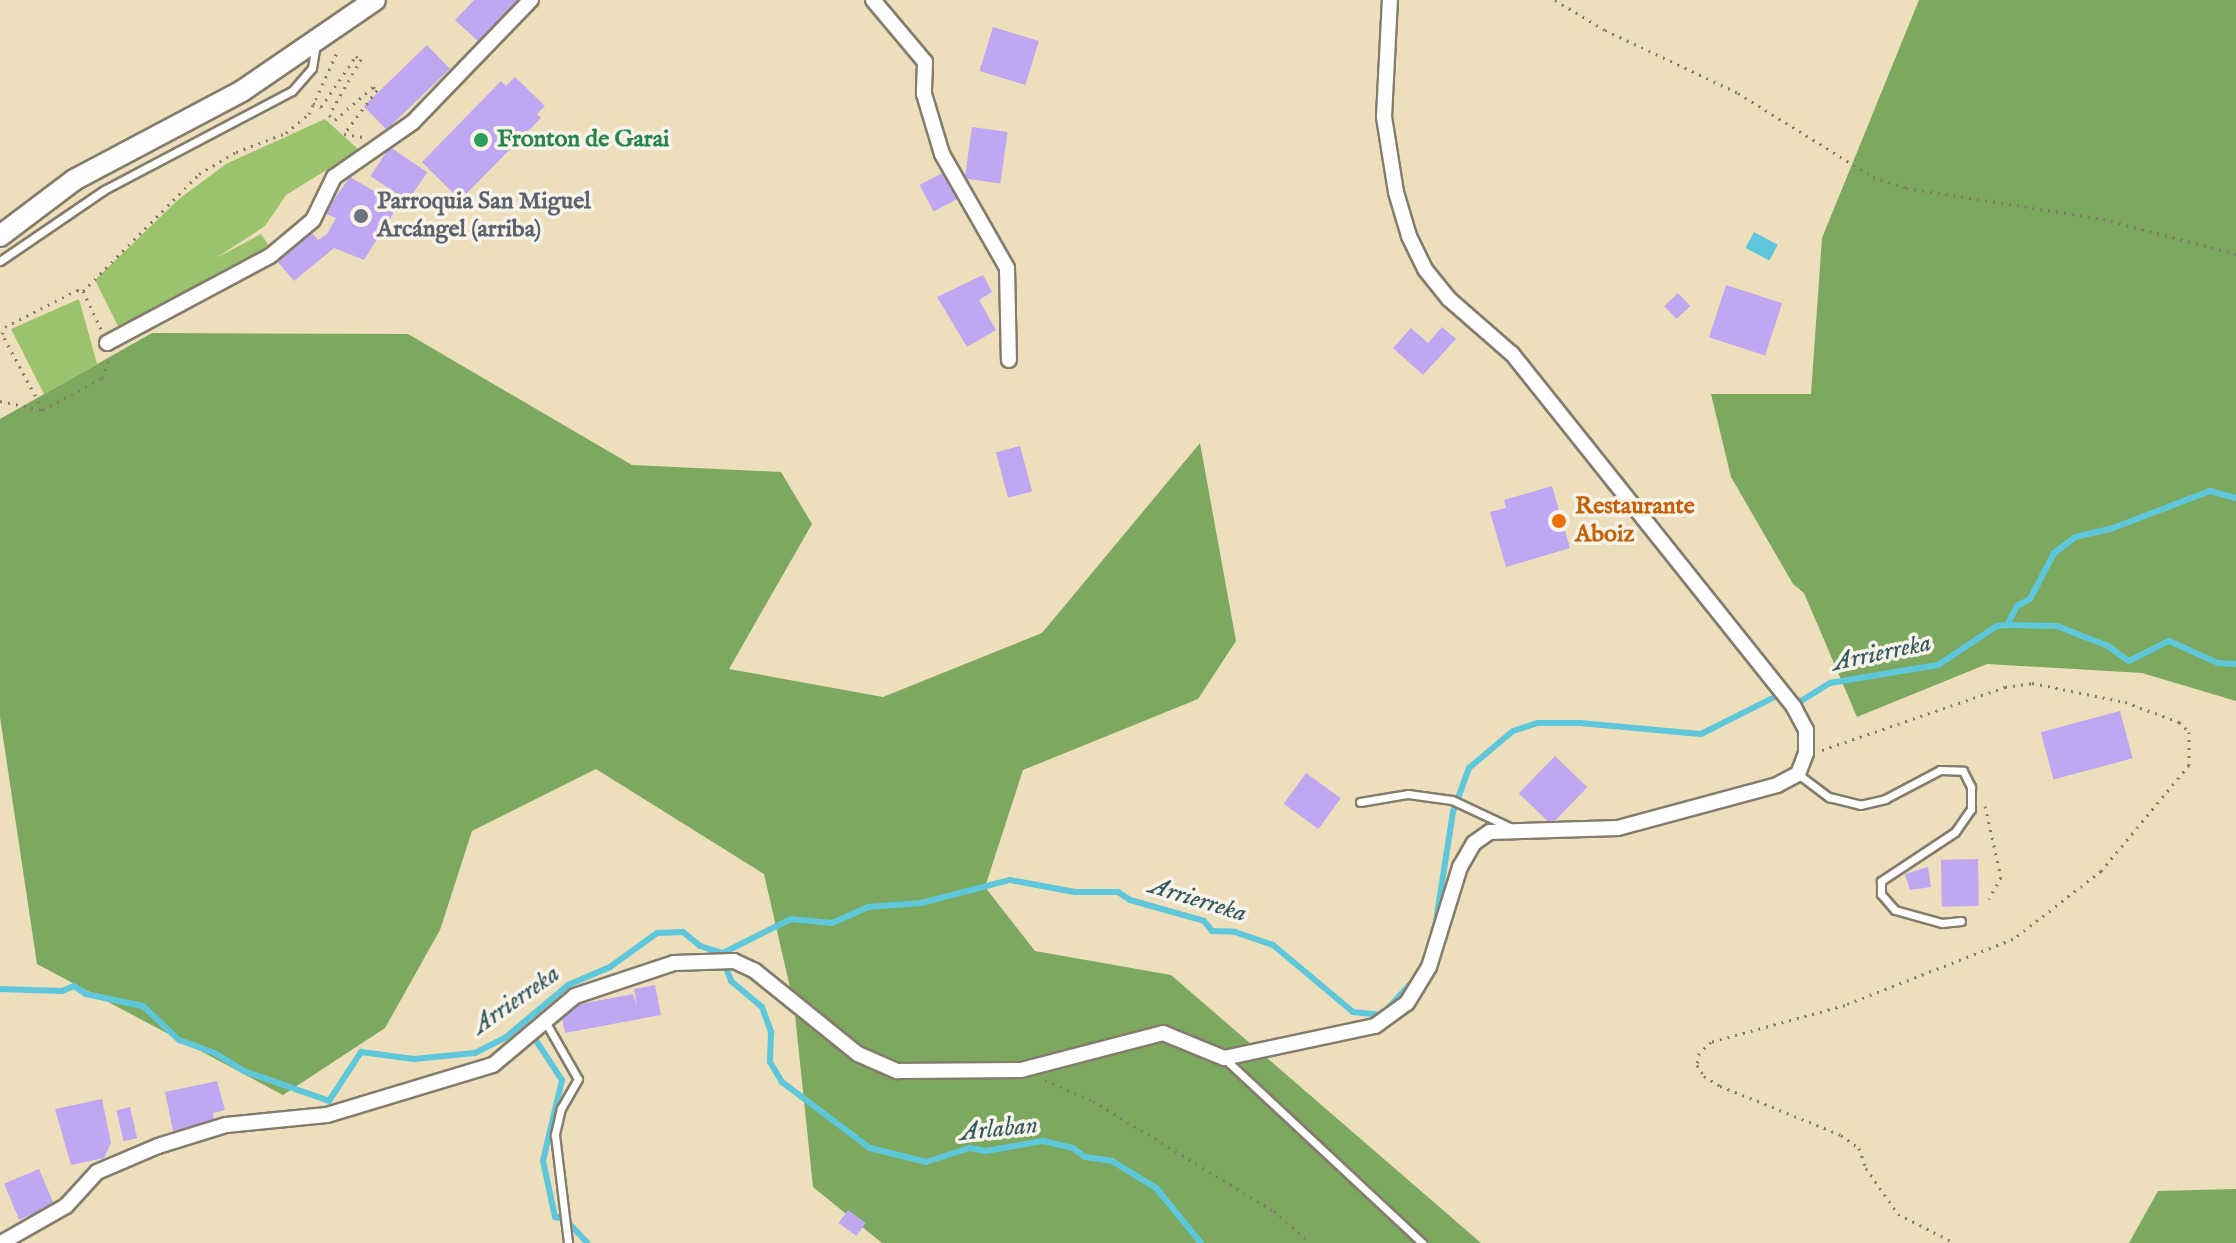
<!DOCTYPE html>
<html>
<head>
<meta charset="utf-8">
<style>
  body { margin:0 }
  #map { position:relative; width:2236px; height:1243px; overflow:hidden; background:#eddebc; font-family:"IM FELL English",serif }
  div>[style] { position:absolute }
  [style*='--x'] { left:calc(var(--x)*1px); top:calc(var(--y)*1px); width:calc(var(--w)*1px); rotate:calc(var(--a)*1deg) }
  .green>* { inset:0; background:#9bc26d }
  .forest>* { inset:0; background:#7ca860 }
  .water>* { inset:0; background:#5fc7db; transform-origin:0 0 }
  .stream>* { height:6px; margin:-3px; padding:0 3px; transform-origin:3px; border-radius:3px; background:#5fc7db }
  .building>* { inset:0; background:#bfa8f1; transform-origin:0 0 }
  .path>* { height:3px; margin-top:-1.5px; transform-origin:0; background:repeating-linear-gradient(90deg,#847d6c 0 2px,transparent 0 8px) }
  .roads { filter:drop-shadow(2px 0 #847d6c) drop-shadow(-2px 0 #847d6c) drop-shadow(0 2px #847d6c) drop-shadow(0 -2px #847d6c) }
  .lane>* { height:7px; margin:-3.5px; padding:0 3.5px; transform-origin:3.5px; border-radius:3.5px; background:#fff }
  .street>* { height:14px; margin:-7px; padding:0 7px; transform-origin:7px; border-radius:7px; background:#fff }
  .secondary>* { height:20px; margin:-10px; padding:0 10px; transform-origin:10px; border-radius:10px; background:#fff }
  .dots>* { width:22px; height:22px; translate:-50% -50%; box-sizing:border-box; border:4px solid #f7f3e8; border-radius:50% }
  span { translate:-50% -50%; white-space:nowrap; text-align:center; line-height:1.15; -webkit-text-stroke:7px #f7f3e8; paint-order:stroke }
  .leisure-label { font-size:24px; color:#27864d; font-weight:700 }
  .left { translate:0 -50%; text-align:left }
  .worship-label { font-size:24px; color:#5b616d; font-weight:700 }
  .food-label { font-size:24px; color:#c56008; font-weight:700 }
  .water-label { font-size:26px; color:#33585f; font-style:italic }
</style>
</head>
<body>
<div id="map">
  <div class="green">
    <i style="clip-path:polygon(325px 119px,359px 150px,286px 195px,265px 226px,216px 258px,261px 234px,269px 246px,119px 328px,95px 280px,179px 199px,226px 164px)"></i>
    <i style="clip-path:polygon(79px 299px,97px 364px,44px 394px,11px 329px)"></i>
  </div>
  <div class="forest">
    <i style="clip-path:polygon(1919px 0,2236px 0,2236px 701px,2142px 673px,1987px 664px,1857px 717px,1804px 593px,1793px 584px,1731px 477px,1711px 394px,1811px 394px,1822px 238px)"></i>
    <i style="clip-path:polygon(152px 333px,408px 334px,632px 465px,781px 472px,812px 524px,729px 669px,883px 697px,1042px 633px,1200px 443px,1236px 641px,1198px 699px,1023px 770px,985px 887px,1035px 951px,1171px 975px,1481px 1243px,882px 1243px,813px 1187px,794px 1005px,764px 874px,596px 769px,472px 831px,440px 930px,385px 1028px,283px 1095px,37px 964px,0 717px,0 419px)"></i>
    <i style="clip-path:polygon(2236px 1189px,2236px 1243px,2129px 1243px,2158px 1191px)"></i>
  </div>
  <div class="water">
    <i style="left:1754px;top:232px;width:27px;height:18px;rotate:28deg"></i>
  </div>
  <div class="stream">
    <i style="--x:2007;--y:625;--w:21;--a:-62"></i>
    <i style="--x:2017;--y:606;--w:15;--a:-28"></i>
    <i style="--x:2030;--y:599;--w:52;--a:-62.4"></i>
    <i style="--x:2054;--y:553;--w:26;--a:-37"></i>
    <i style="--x:2075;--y:537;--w:39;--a:-13"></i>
    <i style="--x:2113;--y:528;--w:104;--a:-20.9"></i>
    <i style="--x:2210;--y:491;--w:27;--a:15"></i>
    <i style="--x:1435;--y:928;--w:117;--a:-81.2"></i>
    <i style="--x:1453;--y:812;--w:47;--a:-70"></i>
    <i style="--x:1469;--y:768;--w:57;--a:-40.1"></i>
    <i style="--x:1513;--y:731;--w:26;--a:-18"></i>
    <i style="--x:1538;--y:723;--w:42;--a:0"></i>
    <i style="--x:1580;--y:723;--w:121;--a:5.2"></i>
    <i style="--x:1701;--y:734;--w:85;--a:-26.6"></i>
    <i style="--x:1777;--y:696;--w:25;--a:12"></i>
    <i style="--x:1801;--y:701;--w:34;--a:-32"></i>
    <i style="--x:1830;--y:683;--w:109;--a:-9.5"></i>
    <i style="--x:1938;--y:665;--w:71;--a:-33.5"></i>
    <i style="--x:1997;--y:626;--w:10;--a:-6"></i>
    <i style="--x:2007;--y:625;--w:50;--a:1.1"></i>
    <i style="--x:2057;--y:626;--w:55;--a:21.4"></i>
    <i style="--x:2108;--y:646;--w:26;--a:36"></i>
    <i style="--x:2129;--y:661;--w:45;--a:-26.6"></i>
    <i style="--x:2169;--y:641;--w:54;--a:24.2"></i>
    <i style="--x:2218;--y:663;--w:18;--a:3"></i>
    <i style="--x:725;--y:965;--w:17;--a:69"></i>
    <i style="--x:731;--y:981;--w:40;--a:40"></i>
    <i style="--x:762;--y:1007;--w:27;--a:70"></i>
    <i style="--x:771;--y:1032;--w:30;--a:92"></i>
    <i style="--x:770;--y:1062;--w:23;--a:59"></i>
    <i style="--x:782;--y:1082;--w:110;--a:36.9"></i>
    <i style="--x:870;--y:1148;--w:58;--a:14"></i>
    <i style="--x:926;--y:1162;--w:46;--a:-17.7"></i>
    <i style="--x:970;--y:1148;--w:16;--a:11"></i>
    <i style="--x:986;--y:1151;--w:58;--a:-10"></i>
    <i style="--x:1043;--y:1141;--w:31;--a:13"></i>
    <i style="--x:1073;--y:1148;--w:15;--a:37"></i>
    <i style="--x:1085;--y:1157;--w:27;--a:8"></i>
    <i style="--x:1112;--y:1161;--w:52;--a:31.5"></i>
    <i style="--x:1156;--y:1188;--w:71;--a:50.7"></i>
    <i style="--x:0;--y:989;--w:62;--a:1.8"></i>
    <i style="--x:62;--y:991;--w:13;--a:-23"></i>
    <i style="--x:74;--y:986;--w:14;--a:34"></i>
    <i style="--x:86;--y:994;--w:58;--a:11.9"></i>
    <i style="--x:143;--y:1006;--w:50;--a:43.4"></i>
    <i style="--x:179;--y:1040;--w:38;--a:20"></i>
    <i style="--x:215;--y:1053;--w:34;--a:32"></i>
    <i style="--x:244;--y:1071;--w:90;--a:19.4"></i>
    <i style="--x:329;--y:1101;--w:59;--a:-56.9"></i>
    <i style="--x:361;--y:1052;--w:53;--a:7.5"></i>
    <i style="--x:414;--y:1059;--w:61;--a:-5.6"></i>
    <i style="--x:475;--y:1053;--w:34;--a:-27"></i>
    <i style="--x:505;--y:1038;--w:82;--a:-40.1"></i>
    <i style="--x:568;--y:985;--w:46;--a:-23.2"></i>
    <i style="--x:610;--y:967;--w:58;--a:-35.9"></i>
    <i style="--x:657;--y:933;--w:26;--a:-2"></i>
    <i style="--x:683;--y:932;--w:22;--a:39"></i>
    <i style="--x:700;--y:946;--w:24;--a:17"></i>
    <i style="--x:723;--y:953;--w:76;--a:-26.6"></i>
    <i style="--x:791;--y:919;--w:41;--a:5.6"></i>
    <i style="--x:832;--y:923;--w:39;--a:-24"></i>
    <i style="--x:868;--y:907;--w:53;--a:-4.3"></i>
    <i style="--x:921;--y:903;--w:92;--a:-14.5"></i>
    <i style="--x:1010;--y:880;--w:66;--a:10.5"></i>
    <i style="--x:1075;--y:892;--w:43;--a:0"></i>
    <i style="--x:1118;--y:892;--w:14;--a:34"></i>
    <i style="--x:1130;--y:900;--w:77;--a:15.8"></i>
    <i style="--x:1204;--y:921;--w:13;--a:51"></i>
    <i style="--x:1212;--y:931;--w:23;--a:2"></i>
    <i style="--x:1235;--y:932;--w:40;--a:18.9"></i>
    <i style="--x:1273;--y:945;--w:104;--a:39.9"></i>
    <i style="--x:1353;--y:1012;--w:29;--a:6"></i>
    <i style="--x:1382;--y:1015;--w:49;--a:-47.5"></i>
    <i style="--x:537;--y:1042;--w:45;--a:56.7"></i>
    <i style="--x:562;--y:1080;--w:83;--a:103.2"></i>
    <i style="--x:543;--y:1161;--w:57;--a:77.9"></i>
    <i style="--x:555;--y:1217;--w:10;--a:11"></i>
    <i style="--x:565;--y:1219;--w:33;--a:47"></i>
  </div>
  <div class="building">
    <i style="clip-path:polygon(474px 0,520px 0,480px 43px,455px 20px)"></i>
    <i style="left:993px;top:27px;width:48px;height:46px;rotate:17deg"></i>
    <i style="left:427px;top:45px;width:33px;height:88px;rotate:46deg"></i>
    <i style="clip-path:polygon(515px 77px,545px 106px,537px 114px,541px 118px,460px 200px,422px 162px,501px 81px,506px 86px)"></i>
    <i style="left:972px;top:127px;width:36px;height:52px;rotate:8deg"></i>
    <i style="left:390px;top:147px;width:45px;height:35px;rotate:34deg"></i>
    <i style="left:946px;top:171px;width:30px;height:30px;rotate:62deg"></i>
    <i style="clip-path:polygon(350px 177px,391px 201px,393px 214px,364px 260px,334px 248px,294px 281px,278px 262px,312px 233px,318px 240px,327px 234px,336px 218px,324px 213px)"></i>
    <i style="clip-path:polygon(983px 275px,992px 292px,979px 300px,996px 330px,967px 347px,937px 297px)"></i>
    <i style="left:1726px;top:285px;width:59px;height:55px;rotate:18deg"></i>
    <i style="left:1678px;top:293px;width:18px;height:19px;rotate:47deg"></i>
    <i style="clip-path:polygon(1442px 327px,1456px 339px,1423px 375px,1393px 348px,1411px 328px,1428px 343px)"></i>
    <i style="left:1020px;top:446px;width:47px;height:25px;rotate:75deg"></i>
    <i style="clip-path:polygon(1552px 486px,1570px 548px,1506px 567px,1490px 512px,1506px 508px,1504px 500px)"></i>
    <i style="left:2120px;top:711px;width:49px;height:82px;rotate:75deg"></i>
    <i style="left:1555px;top:756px;width:45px;height:52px;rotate:44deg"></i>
    <i style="left:1306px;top:773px;width:43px;height:38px;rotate:36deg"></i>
    <i style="left:1978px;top:859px;width:47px;height:37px;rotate:89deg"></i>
    <i style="clip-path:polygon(1928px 867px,1931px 887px,1910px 890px,1905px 874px)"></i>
    <i style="clip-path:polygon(655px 985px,661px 1015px,565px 1033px,560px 1008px,633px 994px,637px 1006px,634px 989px)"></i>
    <i style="clip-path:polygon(217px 1081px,225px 1110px,213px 1113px,214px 1122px,173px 1131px,165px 1092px)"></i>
    <i style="clip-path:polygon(102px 1099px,111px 1143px,104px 1158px,71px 1165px,55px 1109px)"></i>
    <i style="left:130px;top:1107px;width:32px;height:14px;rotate:77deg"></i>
    <i style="left:39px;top:1169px;width:39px;height:38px;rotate:67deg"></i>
    <i style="left:848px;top:1210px;width:22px;height:16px;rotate:36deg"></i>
  </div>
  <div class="path">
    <i style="--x:1555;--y:0;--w:58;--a:31"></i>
    <i style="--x:1605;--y:30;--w:147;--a:25.3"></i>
    <i style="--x:1738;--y:93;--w:159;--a:31.9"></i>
    <i style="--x:1873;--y:177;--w:35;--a:18"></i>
    <i style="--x:1906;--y:188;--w:199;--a:8.9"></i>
    <i style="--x:2103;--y:219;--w:138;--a:14.7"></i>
    <i style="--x:313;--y:103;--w:9;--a:27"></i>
    <i style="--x:321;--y:107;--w:62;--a:-55.5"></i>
    <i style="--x:356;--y:56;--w:6;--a:31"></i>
    <i style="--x:361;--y:59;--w:64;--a:119.7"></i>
    <i style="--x:329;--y:115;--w:8;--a:40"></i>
    <i style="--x:335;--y:120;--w:50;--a:-41"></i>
    <i style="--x:373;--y:87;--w:5;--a:37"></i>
    <i style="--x:377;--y:90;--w:55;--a:126.9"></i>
    <i style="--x:344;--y:134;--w:19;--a:9"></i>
    <i style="--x:83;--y:291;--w:165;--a:-45.2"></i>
    <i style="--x:199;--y:174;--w:43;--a:-30.7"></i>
    <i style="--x:236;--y:152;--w:53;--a:-20.8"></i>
    <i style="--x:286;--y:133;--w:30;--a:-40"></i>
    <i style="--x:309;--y:114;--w:72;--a:-65.6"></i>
    <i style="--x:0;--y:401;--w:44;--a:11.8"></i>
    <i style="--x:43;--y:410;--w:67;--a:-28.5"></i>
    <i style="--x:102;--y:378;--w:20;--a:-70"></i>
    <i style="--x:43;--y:410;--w:86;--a:-118.3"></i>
    <i style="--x:2;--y:334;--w:8;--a:-67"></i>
    <i style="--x:5;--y:327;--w:81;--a:-27.2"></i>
    <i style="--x:77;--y:290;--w:6;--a:9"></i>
    <i style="--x:83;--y:291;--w:42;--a:64.7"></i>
    <i style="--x:1822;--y:750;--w:194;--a:-19"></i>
    <i style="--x:2005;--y:687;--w:27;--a:-8"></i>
    <i style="--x:2032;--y:683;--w:95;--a:11.5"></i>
    <i style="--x:2125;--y:702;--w:58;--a:20.3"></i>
    <i style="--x:2179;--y:722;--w:14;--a:45"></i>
    <i style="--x:2189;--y:732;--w:33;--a:90"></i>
    <i style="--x:2189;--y:765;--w:138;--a:129.7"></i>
    <i style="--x:2101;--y:871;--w:111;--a:142.3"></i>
    <i style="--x:2013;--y:939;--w:180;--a:158.6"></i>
    <i style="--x:1845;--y:1005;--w:139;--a:164.6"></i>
    <i style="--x:1711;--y:1042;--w:16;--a:137"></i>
    <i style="--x:1699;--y:1053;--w:12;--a:99"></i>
    <i style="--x:1697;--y:1065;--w:13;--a:58"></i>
    <i style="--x:1704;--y:1076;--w:19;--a:32"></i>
    <i style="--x:1720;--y:1086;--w:131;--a:22"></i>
    <i style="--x:1841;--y:1135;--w:22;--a:36"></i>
    <i style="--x:1859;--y:1148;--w:21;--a:71"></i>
    <i style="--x:1866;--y:1168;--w:56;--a:55.2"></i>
    <i style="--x:1898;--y:1214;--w:64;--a:27"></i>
    <i style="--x:1985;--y:806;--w:73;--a:77.3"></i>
    <i style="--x:2001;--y:877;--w:25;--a:119"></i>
    <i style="--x:1045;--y:1080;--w:52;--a:23.6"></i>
    <i style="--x:1093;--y:1101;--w:212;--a:31.3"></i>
    <i style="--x:1274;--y:1211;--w:48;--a:41.6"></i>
  </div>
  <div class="roads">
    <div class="lane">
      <i style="--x:0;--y:261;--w:126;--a:-34.3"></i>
      <i style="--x:104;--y:190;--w:212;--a:-27.8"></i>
      <i style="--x:292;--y:91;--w:30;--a:-49"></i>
      <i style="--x:312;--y:68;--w:24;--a:-81"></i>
      <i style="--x:1798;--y:774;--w:39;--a:37"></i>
      <i style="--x:1829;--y:797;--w:32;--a:14"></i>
      <i style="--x:1860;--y:805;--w:26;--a:-13"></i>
      <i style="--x:1885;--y:799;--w:62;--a:-27.8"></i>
      <i style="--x:1940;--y:770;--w:23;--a:2"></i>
      <i style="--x:1963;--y:771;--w:18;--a:63"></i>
      <i style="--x:1971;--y:787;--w:22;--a:90"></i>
      <i style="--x:1971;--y:809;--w:28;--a:125"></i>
      <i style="--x:1955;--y:832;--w:89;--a:146.5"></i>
      <i style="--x:1881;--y:881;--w:13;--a:90"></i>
      <i style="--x:1881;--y:894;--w:21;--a:49"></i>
      <i style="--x:1895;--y:910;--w:49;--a:15.5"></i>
      <i style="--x:1942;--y:923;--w:19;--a:-6"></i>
      <i style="--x:1360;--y:802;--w:49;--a:-9.5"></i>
      <i style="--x:1408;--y:794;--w:44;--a:7.8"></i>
      <i style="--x:1452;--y:800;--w:64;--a:25"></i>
      <i style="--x:546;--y:1023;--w:64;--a:60.3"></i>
      <i style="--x:578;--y:1079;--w:34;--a:120"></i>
      <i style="--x:561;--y:1108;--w:28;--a:103"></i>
      <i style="--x:555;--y:1135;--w:109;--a:83.1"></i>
      <i style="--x:1225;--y:1059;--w:270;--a:43"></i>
    </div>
    <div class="street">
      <i style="--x:873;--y:0;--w:81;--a:50"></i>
      <i style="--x:925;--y:62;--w:32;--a:92"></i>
      <i style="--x:924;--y:94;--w:63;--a:73.3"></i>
      <i style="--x:942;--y:154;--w:131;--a:60.3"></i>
      <i style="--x:1007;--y:268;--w:92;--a:88.8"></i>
      <i style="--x:107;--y:343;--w:185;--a:-28.1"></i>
      <i style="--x:270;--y:256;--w:56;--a:-39.9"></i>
      <i style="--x:313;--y:220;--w:48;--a:-64"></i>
      <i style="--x:334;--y:177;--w:96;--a:-34.8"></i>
      <i style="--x:413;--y:122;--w:170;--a:-46"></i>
      <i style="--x:1;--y:1243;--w:75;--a:-29.6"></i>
      <i style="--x:66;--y:1206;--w:46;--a:-47.6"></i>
      <i style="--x:97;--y:1172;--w:66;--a:-23.1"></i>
      <i style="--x:158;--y:1146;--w:71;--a:-17.2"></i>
      <i style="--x:226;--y:1125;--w:101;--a:-5.7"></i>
      <i style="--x:327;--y:1115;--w:173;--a:-16.8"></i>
      <i style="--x:493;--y:1065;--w:107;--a:-40.1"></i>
      <i style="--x:575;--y:996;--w:104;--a:-18.4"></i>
      <i style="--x:674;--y:963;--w:60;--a:-1.9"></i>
      <i style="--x:734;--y:961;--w:23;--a:25"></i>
      <i style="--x:755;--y:971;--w:132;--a:38.9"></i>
      <i style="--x:858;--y:1054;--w:43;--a:23.6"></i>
      <i style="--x:897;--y:1071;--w:124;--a:-0.5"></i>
      <i style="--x:1021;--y:1070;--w:147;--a:-14.6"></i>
      <i style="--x:1163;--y:1033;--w:66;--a:22.3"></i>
      <i style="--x:1224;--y:1058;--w:154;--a:-12"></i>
      <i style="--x:1375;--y:1026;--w:39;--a:-36"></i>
      <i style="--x:1407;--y:1003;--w:42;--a:-58.6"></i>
      <i style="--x:1429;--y:967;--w:105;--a:-72.8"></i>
      <i style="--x:1460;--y:867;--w:28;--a:-60"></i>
      <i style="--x:1474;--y:843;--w:19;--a:-35"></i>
      <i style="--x:1490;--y:832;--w:128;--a:-1.8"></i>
      <i style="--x:1618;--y:828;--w:165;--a:-15.1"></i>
      <i style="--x:1777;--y:785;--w:24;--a:-28"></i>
      <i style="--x:1798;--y:774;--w:22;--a:-69"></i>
      <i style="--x:1806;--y:753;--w:23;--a:-90"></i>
      <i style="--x:1806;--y:730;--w:26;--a:-118"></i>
      <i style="--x:1794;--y:707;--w:452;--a:-128.6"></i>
      <i style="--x:1512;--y:354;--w:84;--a:-138.9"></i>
      <i style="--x:1449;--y:299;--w:38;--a:-129"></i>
      <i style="--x:1425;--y:269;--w:37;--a:-116"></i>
      <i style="--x:1409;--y:236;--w:46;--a:-106.5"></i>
      <i style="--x:1396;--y:192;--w:76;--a:-99.1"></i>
      <i style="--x:1384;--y:117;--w:117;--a:-87.1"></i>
    </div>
    <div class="secondary">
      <i style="--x:0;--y:236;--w:93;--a:-37.1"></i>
      <i style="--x:74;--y:180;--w:190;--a:-27.9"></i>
      <i style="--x:242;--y:91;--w:161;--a:-34.4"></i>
    </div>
  </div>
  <div class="dots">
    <i style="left:481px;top:140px;background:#2e9e5b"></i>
    <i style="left:361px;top:216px;background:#6b7280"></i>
    <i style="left:1559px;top:521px;background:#e8710a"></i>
  </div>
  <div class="leisure-label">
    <span class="left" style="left:497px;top:140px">Fronton de Garai</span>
  </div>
  <div class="worship-label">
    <span class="left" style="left:377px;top:216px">Parroquia San Miguel<br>Arcángel (arriba)</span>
  </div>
  <div class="food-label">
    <span class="left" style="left:1575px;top:521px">Restaurante<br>Aboiz</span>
  </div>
  <div class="water-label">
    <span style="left:1882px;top:653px;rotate:-12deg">Arrierreka</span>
    <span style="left:1198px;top:900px;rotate:17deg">Arrierreka</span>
    <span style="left:516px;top:1000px;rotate:-35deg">Arrierreka</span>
    <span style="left:999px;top:1129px;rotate:-6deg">Arlaban</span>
  </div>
</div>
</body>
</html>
